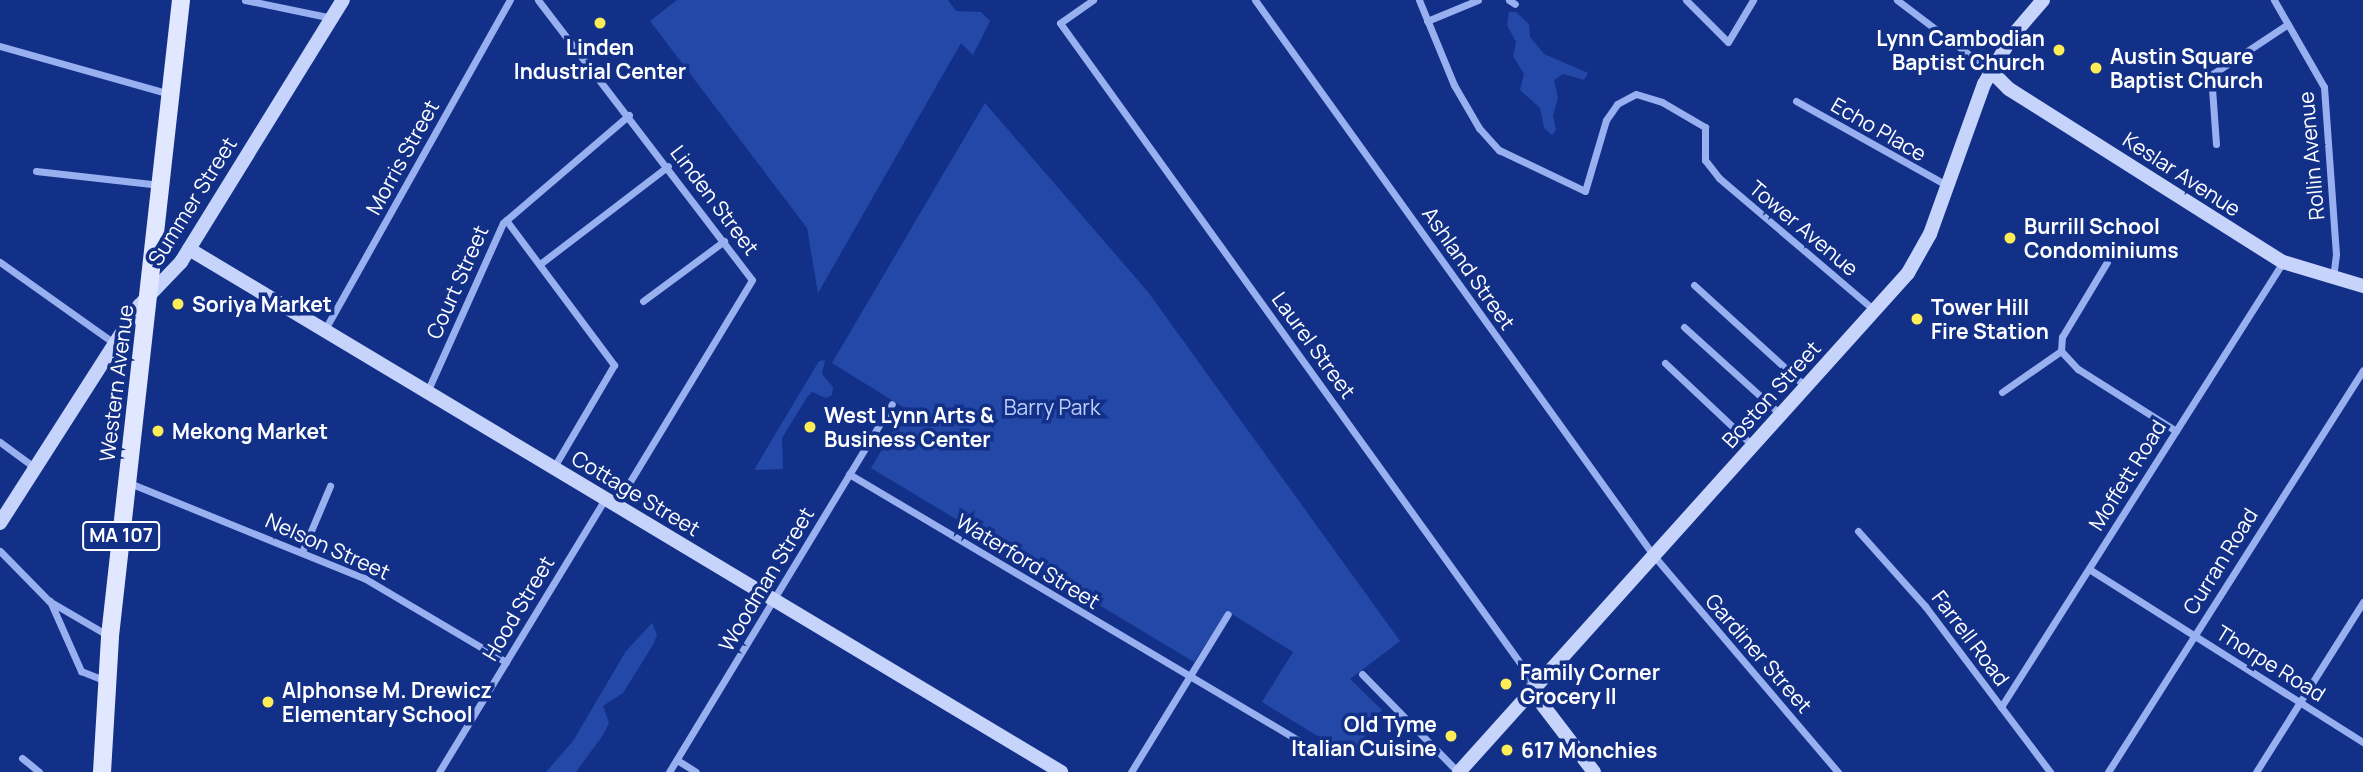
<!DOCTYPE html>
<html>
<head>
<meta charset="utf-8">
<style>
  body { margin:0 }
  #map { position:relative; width:2363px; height:772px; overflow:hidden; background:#133088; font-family:Manrope,sans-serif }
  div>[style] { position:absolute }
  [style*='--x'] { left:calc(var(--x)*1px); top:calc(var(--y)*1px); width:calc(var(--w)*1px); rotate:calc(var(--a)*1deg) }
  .green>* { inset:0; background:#2448a8 }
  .street>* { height:7px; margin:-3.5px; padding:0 3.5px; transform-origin:3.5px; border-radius:3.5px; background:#98b0f0 }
  .secondary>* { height:14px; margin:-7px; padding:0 7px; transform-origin:7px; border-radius:7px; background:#c6d3fb }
  .primary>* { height:18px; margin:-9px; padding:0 9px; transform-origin:9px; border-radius:9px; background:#e1e7ff }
  .dots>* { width:19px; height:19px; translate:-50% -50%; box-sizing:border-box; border:4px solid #133088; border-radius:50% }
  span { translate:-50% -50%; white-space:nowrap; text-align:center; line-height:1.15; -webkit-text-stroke:7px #133088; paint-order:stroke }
  .shield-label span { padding:2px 5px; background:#133088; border:2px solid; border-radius:5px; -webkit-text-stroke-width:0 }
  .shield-label { font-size:19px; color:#fff; font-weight:700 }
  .poi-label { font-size:21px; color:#fff; font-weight:700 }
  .right { translate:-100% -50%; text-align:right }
  .left { translate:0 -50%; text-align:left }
  .street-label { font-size:21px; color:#fff }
  .park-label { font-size:21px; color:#becffc }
</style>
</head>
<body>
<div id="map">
  <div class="green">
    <i style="clip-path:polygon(677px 0,948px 0,956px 11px,981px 12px,990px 21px,973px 55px,961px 43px,818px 293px,807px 228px,650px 21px)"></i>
    <i style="clip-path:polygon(1509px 12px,1516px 12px,1529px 24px,1530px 37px,1544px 54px,1588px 73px,1584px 80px,1563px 74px,1554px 80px,1558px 98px,1553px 116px,1556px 130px,1552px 135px,1544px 128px,1540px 108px,1520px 90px,1524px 74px,1513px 56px,1516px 42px,1507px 25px)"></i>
    <i style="clip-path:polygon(985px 103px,1148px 292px,1400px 641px,1350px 679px,1382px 710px,1352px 757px,1262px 702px,1293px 652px,1227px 611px,1194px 662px,871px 468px,906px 409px,832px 363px)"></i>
    <i style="clip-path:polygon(825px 360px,822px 374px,833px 387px,832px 395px,826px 398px,812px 392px,807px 397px,782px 438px,783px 469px,754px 470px,819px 361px)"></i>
    <i style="clip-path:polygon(652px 623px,657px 635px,653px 645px,623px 693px,603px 706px,609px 723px,603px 735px,576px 772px,546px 772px,573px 741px,626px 651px)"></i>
  </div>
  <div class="street">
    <i style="--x:245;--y:0;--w:89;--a:11.7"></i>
    <i style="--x:538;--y:0;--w:352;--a:52.6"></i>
    <i style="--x:752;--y:280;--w:263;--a:121.2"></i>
    <i style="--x:1093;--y:0;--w:40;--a:145.1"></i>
    <i style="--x:1060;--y:23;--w:793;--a:54.29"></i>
    <i style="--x:1523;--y:667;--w:26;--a:69"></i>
    <i style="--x:1255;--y:0;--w:684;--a:54.34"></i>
    <i style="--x:1654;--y:556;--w:284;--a:49.6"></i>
    <i style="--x:1419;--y:0;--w:92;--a:67.6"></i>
    <i style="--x:1454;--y:85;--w:50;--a:59.8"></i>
    <i style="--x:1479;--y:128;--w:30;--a:48"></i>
    <i style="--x:1499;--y:150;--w:95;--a:25.5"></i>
    <i style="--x:1585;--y:191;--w:74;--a:-73.5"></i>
    <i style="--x:1606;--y:120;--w:19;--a:-55"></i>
    <i style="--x:1617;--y:104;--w:21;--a:-28"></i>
    <i style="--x:1636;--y:94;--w:27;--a:17"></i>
    <i style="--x:1662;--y:102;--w:50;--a:30.2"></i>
    <i style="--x:1705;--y:127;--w:33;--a:90"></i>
    <i style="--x:1705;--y:160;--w:23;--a:52"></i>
    <i style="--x:1719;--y:178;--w:205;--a:40.4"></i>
    <i style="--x:1509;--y:0;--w:7;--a:34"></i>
    <i style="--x:1686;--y:0;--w:59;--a:45"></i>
    <i style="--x:1728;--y:42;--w:49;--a:-59.2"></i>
    <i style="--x:1897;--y:0;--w:118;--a:37.1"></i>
    <i style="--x:2274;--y:0;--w:100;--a:60.1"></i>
    <i style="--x:2324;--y:87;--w:167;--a:85.9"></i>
    <i style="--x:2336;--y:254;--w:25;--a:97"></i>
    <i style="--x:1427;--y:21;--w:55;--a:-22.4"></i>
    <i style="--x:0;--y:46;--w:177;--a:15.8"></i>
    <i style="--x:1796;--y:101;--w:172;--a:29.2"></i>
    <i style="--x:2216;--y:144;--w:69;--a:-94.1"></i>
    <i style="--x:2211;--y:75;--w:92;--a:-33.5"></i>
    <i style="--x:36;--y:171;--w:125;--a:6.4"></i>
    <i style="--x:506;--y:220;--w:181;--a:53.3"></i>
    <i style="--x:614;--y:365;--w:118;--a:120.5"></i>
    <i style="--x:0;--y:262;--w:140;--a:35.4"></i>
    <i style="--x:540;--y:264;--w:161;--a:-37.4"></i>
    <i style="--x:1694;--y:285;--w:151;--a:42.3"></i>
    <i style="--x:643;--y:301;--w:101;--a:-36.5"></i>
    <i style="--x:1684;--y:327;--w:131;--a:42.2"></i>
    <i style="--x:324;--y:331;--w:380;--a:-60.7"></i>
    <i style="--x:2061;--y:351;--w:25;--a:47"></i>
    <i style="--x:2078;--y:369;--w:116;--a:32.3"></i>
    <i style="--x:2061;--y:351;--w:14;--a:-86"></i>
    <i style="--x:2062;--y:337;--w:87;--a:-59"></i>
    <i style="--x:1665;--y:363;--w:121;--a:43.3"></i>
    <i style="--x:427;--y:392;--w:185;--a:-65.8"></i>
    <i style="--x:503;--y:223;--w:166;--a:-40.6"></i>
    <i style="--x:2002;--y:392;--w:72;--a:-34.8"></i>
    <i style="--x:0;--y:442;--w:42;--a:36.3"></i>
    <i style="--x:849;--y:474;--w:528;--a:30.65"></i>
    <i style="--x:127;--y:482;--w:256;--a:22.1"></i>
    <i style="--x:364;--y:578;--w:165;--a:30.6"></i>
    <i style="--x:1858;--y:531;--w:101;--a:48.2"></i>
    <i style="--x:1925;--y:606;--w:208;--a:53"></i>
    <i style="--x:0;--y:551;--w:70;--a:45.6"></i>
    <i style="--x:49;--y:601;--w:69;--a:30.3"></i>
    <i style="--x:302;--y:552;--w:72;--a:-67"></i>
    <i style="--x:2089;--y:569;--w:324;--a:32.3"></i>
    <i style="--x:50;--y:601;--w:77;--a:66.1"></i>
    <i style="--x:81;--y:671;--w:27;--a:22"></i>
    <i style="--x:1362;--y:674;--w:137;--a:45.6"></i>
    <i style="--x:2001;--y:707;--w:527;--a:-57.64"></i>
    <i style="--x:22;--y:758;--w:22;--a:39"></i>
    <i style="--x:677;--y:760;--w:22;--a:32"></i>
    <i style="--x:439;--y:772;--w:320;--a:-58.7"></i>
    <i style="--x:669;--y:772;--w:430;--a:-58.8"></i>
    <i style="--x:1131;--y:772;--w:185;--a:-58.5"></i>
    <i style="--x:2108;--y:772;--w:476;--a:-57.6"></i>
    <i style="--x:2256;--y:772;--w:201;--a:-57.8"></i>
  </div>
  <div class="secondary">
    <i style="--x:1991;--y:71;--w:25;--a:45"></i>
    <i style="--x:2009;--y:89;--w:324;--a:32.3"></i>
    <i style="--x:2283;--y:262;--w:84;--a:16.7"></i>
    <i style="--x:189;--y:249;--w:1017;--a:30.95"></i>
    <i style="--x:0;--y:523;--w:258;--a:-57.4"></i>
    <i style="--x:139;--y:306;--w:61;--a:-46.3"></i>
    <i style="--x:181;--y:262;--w:308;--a:-58.3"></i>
    <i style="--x:1532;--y:691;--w:102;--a:52.6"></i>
    <i style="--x:1459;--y:772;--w:671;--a:-48.02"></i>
    <i style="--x:1908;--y:273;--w:45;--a:-60.6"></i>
    <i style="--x:1930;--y:234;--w:159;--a:-70.2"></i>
    <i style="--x:1984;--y:84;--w:57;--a:-59.4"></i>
    <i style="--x:2013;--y:35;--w:46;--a:-49.4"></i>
  </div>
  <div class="primary">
    <i style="--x:102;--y:772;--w:136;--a:-86.6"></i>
    <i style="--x:110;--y:636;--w:640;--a:-83.63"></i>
  </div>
  <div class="dots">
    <i style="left:600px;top:23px;background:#ffed57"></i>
    <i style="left:2059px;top:50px;background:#ffed57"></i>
    <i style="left:2096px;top:68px;background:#ffed57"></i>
    <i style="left:2010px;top:238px;background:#ffed57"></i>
    <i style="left:178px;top:304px;background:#ffed57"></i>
    <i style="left:1917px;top:319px;background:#ffed57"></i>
    <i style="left:810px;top:427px;background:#ffed57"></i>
    <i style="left:158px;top:431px;background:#ffed57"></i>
    <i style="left:1506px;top:684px;background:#ffed57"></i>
    <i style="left:268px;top:702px;background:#ffed57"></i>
    <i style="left:1451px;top:736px;background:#ffed57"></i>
    <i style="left:1507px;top:750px;background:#ffed57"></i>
  </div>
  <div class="shield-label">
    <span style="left:121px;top:536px">MA 107</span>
  </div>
  <div class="poi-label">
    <span class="right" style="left:2045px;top:50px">Lynn Cambodian<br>Baptist Church</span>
    <span style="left:600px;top:59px">Linden<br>Industrial Center</span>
    <span class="left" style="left:2110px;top:68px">Austin Square<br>Baptist Church</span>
    <span class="left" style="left:2024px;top:238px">Burrill School<br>Condominiums</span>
    <span class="left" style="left:192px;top:304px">Soriya Market</span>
    <span class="left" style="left:1931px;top:319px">Tower Hill<br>Fire Station</span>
    <span class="left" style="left:824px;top:427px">West Lynn Arts &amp;<br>Business Center</span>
    <span class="left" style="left:172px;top:431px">Mekong Market</span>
    <span class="left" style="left:1520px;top:684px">Family Corner<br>Grocery II</span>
    <span class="left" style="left:282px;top:702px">Alphonse M. Drewicz<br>Elementary School</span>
    <span class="right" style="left:1437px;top:736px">Old Tyme<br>Italian Cuisine</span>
    <span class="left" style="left:1521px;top:750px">617 Monchies</span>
  </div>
  <div class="street-label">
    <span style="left:1879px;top:129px;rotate:30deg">Echo Place</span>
    <span style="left:2311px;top:156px;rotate:-95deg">Rollin Avenue</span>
    <span style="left:402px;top:157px;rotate:-61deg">Morris Street</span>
    <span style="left:2182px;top:174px;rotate:33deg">Keslar Avenue</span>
    <span style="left:715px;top:200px;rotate:53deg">Linden Street</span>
    <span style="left:192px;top:201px;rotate:-58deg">Summer Street</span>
    <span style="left:1804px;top:228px;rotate:40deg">Tower Avenue</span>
    <span style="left:1469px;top:268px;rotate:55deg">Ashland Street</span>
    <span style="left:457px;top:282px;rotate:-66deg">Court Street</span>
    <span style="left:1314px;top:345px;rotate:54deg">Laurel Street</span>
    <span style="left:116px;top:383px;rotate:-83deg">Western Avenue</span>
    <span style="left:1771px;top:394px;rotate:-48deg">Boston Street</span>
    <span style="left:2127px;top:475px;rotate:-58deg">Moffett Road</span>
    <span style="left:636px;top:493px;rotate:31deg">Cottage Street</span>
    <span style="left:328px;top:546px;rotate:24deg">Nelson Street</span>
    <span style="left:1028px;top:561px;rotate:31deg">Waterford Street</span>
    <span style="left:2220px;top:561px;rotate:-58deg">Curran Road</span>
    <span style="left:766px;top:579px;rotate:-59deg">Woodman Street</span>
    <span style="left:518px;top:608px;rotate:-59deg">Hood Street</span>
    <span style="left:1971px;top:638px;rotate:53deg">Farrell Road</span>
    <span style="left:1759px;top:653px;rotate:49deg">Gardiner Street</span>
    <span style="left:2271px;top:663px;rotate:32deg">Thorpe Road</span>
  </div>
  <div class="park-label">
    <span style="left:1052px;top:407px">Barry Park</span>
  </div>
</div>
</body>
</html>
